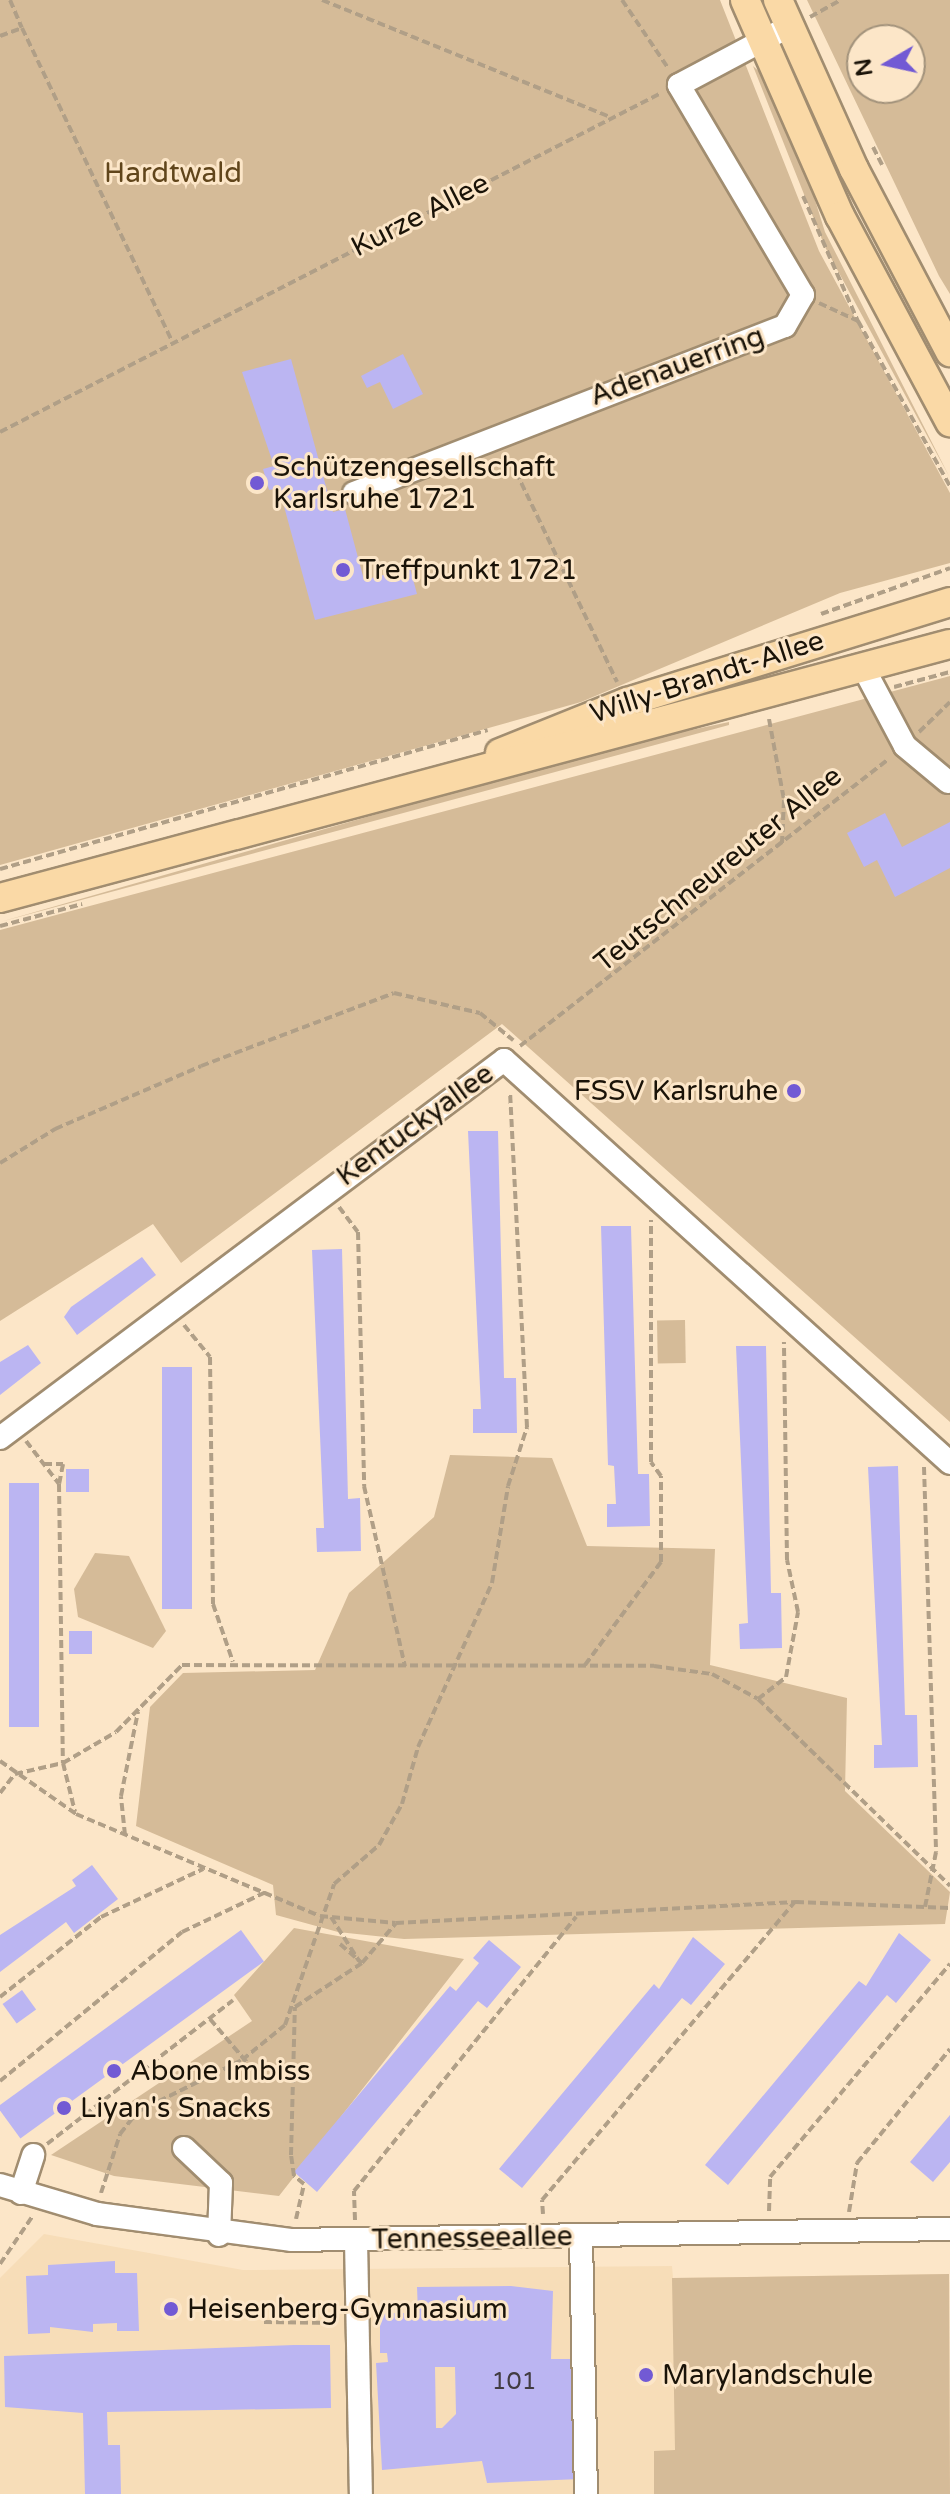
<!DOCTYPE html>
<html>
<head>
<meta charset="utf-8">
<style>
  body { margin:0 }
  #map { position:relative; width:950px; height:2494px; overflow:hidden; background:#fce6c8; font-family:"Varela Round",sans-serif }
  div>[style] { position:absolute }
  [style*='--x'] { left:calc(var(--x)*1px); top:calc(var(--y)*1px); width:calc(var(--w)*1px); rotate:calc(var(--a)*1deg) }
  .built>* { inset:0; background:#f7ddb8 }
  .green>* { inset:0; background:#d5bb98; transform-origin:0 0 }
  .building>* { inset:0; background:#bbb5f2; transform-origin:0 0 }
  .path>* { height:4px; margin-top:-2px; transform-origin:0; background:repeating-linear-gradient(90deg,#b09f87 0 8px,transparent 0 12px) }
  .roads { filter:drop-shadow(2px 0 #a18d70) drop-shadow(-2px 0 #a18d70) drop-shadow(0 2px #a18d70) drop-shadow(0 -2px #a18d70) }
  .minor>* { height:22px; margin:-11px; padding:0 11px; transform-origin:11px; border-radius:11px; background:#fff }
  .major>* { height:28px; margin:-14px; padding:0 14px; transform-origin:14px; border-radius:14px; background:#fad9a6 }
  .dots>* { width:22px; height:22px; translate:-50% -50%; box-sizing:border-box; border:4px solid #fce6c8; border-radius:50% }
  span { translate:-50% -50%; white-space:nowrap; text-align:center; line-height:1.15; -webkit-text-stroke:6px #fce6c8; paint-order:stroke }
  .number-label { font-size:24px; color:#423c42 }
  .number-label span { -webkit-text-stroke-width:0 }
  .park-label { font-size:28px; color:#60451b }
  .street-label { font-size:28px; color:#1a1308 }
  .poi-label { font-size:28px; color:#1a1308 }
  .left { translate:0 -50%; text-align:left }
  .right { translate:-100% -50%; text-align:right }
  .north { position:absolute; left:846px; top:24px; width:80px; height:80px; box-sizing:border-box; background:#fce6c8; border:2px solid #a2927b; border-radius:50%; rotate:261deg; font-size:22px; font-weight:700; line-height:32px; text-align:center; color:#1a1308 }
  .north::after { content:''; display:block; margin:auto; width:28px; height:36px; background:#725ad4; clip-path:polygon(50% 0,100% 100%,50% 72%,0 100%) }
</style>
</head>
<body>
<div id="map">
  <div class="built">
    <i style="clip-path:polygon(44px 2234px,243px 2270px,672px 2266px,673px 2278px,949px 2274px,950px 2494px,0 2494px,0 2278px)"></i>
  </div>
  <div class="green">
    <i style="clip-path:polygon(0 0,720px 0,819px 251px,950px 493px,950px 563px,840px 593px,581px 702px,0 865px)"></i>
    <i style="clip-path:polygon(evenodd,807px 0,950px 0,950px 294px,939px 276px,807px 0,910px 40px,910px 88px,862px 88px,862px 40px,910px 40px)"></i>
    <i style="clip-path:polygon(753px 66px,764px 76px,804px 165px,825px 232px,950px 478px,825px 247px)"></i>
    <i style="clip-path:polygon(950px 676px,950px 1422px,502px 1024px,181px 1263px,153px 1224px,0 1321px,0 930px)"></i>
    <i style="clip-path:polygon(729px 722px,729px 725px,0 922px,611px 747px)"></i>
    <i style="left:685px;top:1320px;width:43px;height:28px;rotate:89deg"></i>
    <i style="clip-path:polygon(450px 1455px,552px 1458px,587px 1546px,715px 1549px,710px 1665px,847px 1698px,845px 1791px,950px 1892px,945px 1924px,404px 1939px,338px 1932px,276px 1915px,273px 1885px,136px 1826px,150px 1707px,183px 1673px,315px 1670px,349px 1593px,434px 1517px)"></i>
    <i style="clip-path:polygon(95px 1553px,129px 1556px,166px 1631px,153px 1648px,78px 1617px,74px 1589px)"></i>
    <i style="clip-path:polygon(294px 1928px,464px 1959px,279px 2196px,114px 2176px,51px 2155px,252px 2021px,234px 1995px)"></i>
    <i style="clip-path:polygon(949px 2274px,950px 2494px,654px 2494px,654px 2451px,675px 2450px,672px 2278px)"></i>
  </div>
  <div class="building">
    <i style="clip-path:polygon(403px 354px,423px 394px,393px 409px,380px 382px,367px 388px,361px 376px)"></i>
    <i style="clip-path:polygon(291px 359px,333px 512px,345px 509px,364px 580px,410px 568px,417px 594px,315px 620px,279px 488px,269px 490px,263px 469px,274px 466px,242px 372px)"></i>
    <i style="clip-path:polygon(885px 813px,902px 847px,950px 822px,950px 868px,895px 897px,877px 860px,864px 867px,847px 833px)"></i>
    <i style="clip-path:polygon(468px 1131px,498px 1131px,504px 1378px,516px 1378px,517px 1433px,473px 1433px,473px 1409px,481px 1409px)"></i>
    <i style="clip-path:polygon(601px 1226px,631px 1226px,638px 1474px,649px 1474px,650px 1526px,607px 1527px,607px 1504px,616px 1504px,614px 1466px,608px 1465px)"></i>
    <i style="clip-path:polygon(342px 1249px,348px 1499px,360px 1498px,361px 1551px,317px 1552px,316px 1528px,324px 1528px,312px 1250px)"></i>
    <i style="clip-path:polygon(142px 1257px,156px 1275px,77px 1335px,64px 1317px,71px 1307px)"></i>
    <i style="clip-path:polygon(28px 1345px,41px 1363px,0 1395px,0 1362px)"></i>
    <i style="clip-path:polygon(736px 1346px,766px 1346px,771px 1593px,781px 1593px,782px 1648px,740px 1649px,739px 1624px,748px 1623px)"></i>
    <i style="left:162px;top:1367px;width:30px;height:242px"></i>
    <i style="clip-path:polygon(898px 1466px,905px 1715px,917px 1715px,918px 1767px,874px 1768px,874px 1745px,882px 1745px,868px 1467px)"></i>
    <i style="left:66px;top:1469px;width:23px;height:23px"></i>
    <i style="left:9px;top:1483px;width:30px;height:244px"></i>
    <i style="left:69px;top:1631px;width:23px;height:23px"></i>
    <i style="clip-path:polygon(92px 1865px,118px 1899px,74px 1933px,66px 1922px,0 1972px,0 1935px,76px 1886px,72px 1880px)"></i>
    <i style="left:241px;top:1930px;width:39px;height:301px;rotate:54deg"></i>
    <i style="clip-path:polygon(899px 1933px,931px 1960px,896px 2003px,887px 1995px,728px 2185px,705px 2165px,859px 1981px,866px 1986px)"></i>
    <i style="clip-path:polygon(693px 1937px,725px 1964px,691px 2005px,682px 1998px,522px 2188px,499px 2169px,654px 1984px,659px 1989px)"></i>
    <i style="clip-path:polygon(489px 1940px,521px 1967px,487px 2008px,478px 2001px,317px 2192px,294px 2172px,450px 1986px,456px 1991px,479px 1963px,473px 1958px)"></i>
    <i style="left:22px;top:1990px;width:24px;height:24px;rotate:54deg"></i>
    <i style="clip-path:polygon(950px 2115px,950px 2162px,933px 2182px,910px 2162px)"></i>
    <i style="clip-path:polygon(115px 2261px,115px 2273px,137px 2273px,139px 2331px,117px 2331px,117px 2323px,93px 2324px,93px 2332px,50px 2327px,50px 2333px,28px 2334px,26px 2276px,48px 2275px,48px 2265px)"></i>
    <i style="clip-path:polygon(evenodd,511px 2286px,553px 2291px,551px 2359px,572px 2359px,580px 2479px,487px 2483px,482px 2461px,382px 2470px,376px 2363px,388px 2362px,387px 2353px,380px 2353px,380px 2313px,418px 2313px,417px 2287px,511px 2286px,435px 2367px,455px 2367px,456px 2414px,442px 2428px,436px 2428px,435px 2367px)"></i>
    <i style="clip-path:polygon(294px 2345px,330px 2345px,331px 2408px,107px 2412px,108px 2445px,120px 2445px,121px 2494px,85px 2494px,83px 2413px,5px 2407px,4px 2356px)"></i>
  </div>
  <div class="path">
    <i style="--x:10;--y:0;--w:30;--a:67"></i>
    <i style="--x:322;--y:0;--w:311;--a:22.1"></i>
    <i style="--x:622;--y:0;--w:82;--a:55.9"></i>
    <i style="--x:810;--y:17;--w:35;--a:-29"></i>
    <i style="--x:0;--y:36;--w:23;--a:-20"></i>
    <i style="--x:22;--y:28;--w:349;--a:64.4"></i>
    <i style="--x:873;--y:147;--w:20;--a:63"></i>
    <i style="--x:803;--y:196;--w:137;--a:66.3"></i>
    <i style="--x:858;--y:321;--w:189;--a:60.9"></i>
    <i style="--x:819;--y:303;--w:43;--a:24.8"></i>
    <i style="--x:0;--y:432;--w:743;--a:-27.15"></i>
    <i style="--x:516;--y:472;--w:233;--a:64.3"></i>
    <i style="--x:821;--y:614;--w:137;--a:-19.6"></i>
    <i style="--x:894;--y:687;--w:58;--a:-15"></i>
    <i style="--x:769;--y:719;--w:82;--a:79.5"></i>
    <i style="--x:784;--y:800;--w:43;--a:92.7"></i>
    <i style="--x:919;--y:732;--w:43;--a:-44.1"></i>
    <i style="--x:0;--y:869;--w:507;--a:-15.9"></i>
    <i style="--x:0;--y:926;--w:85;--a:-15"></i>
    <i style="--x:520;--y:1046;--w:467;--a:-37.9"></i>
    <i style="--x:0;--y:1163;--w:65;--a:-31.7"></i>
    <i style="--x:55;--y:1129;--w:159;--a:-23.3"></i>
    <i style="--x:201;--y:1066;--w:206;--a:-20.7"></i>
    <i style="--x:394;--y:993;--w:88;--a:13.1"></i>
    <i style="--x:480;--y:1013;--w:43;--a:39.3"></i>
    <i style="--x:339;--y:1207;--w:31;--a:53"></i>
    <i style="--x:358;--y:1232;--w:254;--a:88.6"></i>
    <i style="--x:364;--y:1486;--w:185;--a:77.2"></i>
    <i style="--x:184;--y:1325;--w:41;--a:50.9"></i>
    <i style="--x:210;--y:1357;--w:247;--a:89.3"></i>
    <i style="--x:213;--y:1604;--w:61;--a:71"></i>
    <i style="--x:26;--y:1441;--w:54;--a:52.5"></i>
    <i style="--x:59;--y:1484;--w:279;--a:89.2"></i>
    <i style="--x:63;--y:1763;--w:50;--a:76.2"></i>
    <i style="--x:44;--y:1464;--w:19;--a:0"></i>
    <i style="--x:63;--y:1464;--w:20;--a:101"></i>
    <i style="--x:924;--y:1467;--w:385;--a:88.2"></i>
    <i style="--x:936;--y:1852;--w:56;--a:101.3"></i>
    <i style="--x:585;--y:1665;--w:128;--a:-53.6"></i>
    <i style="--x:661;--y:1562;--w:86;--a:-90"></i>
    <i style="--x:661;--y:1476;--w:17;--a:-126"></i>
    <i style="--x:651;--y:1462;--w:242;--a:-90"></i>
    <i style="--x:758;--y:1699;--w:36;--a:-38"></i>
    <i style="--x:786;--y:1677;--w:66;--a:-79.5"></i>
    <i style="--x:798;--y:1612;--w:53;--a:-101.9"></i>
    <i style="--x:787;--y:1560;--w:218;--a:-90.8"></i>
    <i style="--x:0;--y:1761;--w:93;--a:34.9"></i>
    <i style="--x:76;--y:1814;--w:264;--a:22.7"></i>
    <i style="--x:320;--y:1916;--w:76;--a:5.3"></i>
    <i style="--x:396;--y:1923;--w:401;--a:-3"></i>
    <i style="--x:796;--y:1902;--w:154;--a:2.2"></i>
    <i style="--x:0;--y:1793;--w:24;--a:-52"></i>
    <i style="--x:15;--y:1774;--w:49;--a:-12.9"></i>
    <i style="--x:63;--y:1763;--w:61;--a:-30.3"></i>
    <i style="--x:116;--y:1732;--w:94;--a:-45.4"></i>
    <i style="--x:182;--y:1665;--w:472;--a:0.1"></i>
    <i style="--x:654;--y:1666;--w:59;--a:7.9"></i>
    <i style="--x:712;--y:1674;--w:52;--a:28.5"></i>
    <i style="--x:758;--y:1699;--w:268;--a:44.2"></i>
    <i style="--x:125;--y:1835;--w:39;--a:-96"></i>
    <i style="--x:121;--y:1796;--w:86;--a:-78.6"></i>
    <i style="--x:331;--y:1917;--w:52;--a:57.5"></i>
    <i style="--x:340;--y:1944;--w:29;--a:41"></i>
    <i style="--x:362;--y:1963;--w:52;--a:-49.6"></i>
    <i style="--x:0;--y:1997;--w:129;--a:-38.4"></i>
    <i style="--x:101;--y:1917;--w:113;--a:-25.2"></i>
    <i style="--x:210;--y:2019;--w:80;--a:49.6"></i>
    <i style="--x:0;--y:2081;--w:235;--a:-39.3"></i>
    <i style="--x:182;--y:1932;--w:93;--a:-25.5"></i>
    <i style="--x:47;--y:2144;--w:235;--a:-37.7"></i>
    <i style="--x:101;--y:2193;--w:62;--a:-72.1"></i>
    <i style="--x:120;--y:2134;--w:28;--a:-52"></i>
    <i style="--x:137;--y:2112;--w:117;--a:-26.3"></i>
    <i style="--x:242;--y:2060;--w:55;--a:-39.1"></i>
    <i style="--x:285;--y:2025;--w:149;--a:-70.8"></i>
    <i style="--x:334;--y:1884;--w:60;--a:-40.9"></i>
    <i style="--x:379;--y:1845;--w:47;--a:-60.7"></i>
    <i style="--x:402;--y:1804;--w:59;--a:-74.3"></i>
    <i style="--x:418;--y:1747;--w:180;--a:-65.7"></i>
    <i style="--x:492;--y:1583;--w:98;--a:-80.6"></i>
    <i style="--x:508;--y:1486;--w:62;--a:-72.1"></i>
    <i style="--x:527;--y:1427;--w:333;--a:-92.9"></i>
    <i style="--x:769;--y:2211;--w:34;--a:-88"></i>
    <i style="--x:770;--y:2177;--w:279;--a:-49.8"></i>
    <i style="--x:849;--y:2212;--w:50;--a:-80.7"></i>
    <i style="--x:857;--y:2163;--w:147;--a:-50.8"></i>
    <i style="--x:543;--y:2214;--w:14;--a:-94"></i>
    <i style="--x:542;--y:2200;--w:390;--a:-49.7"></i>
    <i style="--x:296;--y:2219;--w:36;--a:-77"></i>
    <i style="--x:304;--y:2184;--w:13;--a:-141"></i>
    <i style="--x:294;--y:2176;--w:21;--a:-98"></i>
    <i style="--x:291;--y:2155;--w:148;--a:-88.5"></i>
    <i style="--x:295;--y:2007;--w:80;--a:-33.3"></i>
    <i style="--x:355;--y:2220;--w:29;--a:-92"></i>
    <i style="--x:354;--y:2191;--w:353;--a:-51"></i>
    <i style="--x:0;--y:2264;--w:57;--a:-55.8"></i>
    <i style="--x:264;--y:2322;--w:72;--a:0.8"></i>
  </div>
  <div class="roads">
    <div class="minor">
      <i style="--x:354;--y:493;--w:462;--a:-21.2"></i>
      <i style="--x:785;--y:326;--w:36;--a:-60"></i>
      <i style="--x:803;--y:295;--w:244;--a:-120.6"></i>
      <i style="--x:679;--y:85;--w:126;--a:-28"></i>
      <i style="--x:863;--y:667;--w:89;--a:62"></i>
      <i style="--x:905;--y:746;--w:56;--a:39.9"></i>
      <i style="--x:0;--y:1438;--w:630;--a:-36.87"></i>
      <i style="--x:504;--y:1060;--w:601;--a:42.1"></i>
      <i style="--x:184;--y:2148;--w:51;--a:43.4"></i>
      <i style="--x:221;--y:2183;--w:52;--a:92.2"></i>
      <i style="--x:0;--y:2185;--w:101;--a:16.6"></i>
      <i style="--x:97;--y:2214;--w:197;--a:7.6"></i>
      <i style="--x:292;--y:2240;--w:658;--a:-0.96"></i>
      <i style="--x:21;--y:2193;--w:40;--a:-72"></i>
      <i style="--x:581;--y:2236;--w:258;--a:88.9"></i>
      <i style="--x:356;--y:2240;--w:254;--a:88.9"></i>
    </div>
    <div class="major">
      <i style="--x:745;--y:0;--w:236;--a:66.3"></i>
      <i style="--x:840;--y:216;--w:234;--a:61.9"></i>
      <i style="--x:778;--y:0;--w:185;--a:65.8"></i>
      <i style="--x:854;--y:169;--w:207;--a:62.3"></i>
      <i style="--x:500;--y:753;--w:137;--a:-21.9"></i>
      <i style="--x:627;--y:702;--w:338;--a:-17.2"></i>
      <i style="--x:0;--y:898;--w:983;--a:-14.97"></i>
    </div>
  </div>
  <div class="dots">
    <i style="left:257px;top:483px;background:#725ad4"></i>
    <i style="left:343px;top:570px;background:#725ad4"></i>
    <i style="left:794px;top:1091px;background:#725ad4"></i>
    <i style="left:114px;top:2071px;background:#725ad4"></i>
    <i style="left:64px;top:2108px;background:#725ad4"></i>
    <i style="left:171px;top:2309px;background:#725ad4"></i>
    <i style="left:646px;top:2375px;background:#725ad4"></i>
  </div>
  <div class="number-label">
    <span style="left:514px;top:2382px">101</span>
  </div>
  <div class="park-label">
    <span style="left:173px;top:173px">Hardtwald</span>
  </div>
  <div class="street-label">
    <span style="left:420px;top:215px;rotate:-27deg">Kurze Allee</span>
    <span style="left:677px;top:366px;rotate:-20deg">Adenauerring</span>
    <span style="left:707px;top:677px;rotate:-18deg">Willy-Brandt-Allee</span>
    <span style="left:718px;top:869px;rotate:-39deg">Teutschneureuter Allee</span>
    <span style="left:415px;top:1125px;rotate:-36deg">Kentuckyallee</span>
    <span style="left:472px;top:2238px;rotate:-1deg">Tennesseeallee</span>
  </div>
  <div class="poi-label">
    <span class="left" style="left:273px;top:483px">Schützengesellschaft<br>Karlsruhe 1721</span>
    <span class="left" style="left:359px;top:570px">Treffpunkt 1721</span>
    <span class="right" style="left:778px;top:1091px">FSSV Karlsruhe</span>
    <span class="left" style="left:130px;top:2071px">Abone Imbiss</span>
    <span class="left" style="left:80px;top:2108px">Liyan's Snacks</span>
    <span class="left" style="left:187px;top:2309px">Heisenberg-Gymnasium</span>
    <span class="left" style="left:662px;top:2375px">Marylandschule</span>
  </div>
  <div class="north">N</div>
</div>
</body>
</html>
